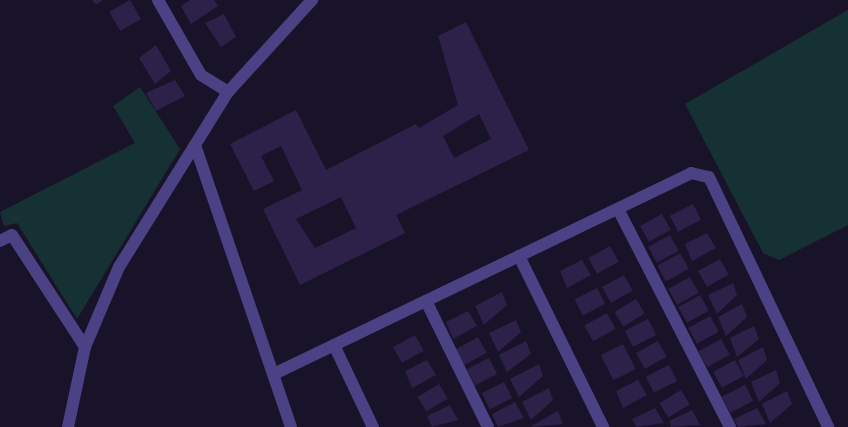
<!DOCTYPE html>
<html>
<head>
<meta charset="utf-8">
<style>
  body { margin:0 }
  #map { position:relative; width:848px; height:427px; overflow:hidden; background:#191329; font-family:"DejaVu Sans",sans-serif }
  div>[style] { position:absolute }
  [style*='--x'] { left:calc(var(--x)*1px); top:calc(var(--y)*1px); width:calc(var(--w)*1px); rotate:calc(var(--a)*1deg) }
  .green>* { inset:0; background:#163133 }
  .building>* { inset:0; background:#2d2049; transform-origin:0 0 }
  .minor>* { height:12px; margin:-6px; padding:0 6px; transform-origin:6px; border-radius:6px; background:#4b4185 }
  span { translate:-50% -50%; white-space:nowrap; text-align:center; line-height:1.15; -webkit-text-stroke:4px #191329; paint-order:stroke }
</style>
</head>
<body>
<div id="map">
  <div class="green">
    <i style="clip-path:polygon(848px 10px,848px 225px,779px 260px,763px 253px,685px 104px)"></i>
    <i style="clip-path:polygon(140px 87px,180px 149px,77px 319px,17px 223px,4px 226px,0 212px,135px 143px,113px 106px)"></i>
  </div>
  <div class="building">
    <i style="clip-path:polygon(92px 0,103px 0,96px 5px)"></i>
    <i style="left:130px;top:0;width:22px;height:24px;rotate:60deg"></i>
    <i style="clip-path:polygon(190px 0,214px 0,218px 6px,191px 24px,181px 6px)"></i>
    <i style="clip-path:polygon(224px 14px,236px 37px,221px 47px,205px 23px)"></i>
    <i style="clip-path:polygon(evenodd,466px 22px,529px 150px,396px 215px,405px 233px,300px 285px,263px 209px,302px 190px,281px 146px,261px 156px,274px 181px,254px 191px,230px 144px,296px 110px,326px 170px,416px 124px,419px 128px,458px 105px,438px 36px,466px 22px,479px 114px,491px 139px,454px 158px,443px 136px,479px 114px,466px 22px,341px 197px,356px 228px,315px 248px,296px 219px,341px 197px)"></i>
    <i style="clip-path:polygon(156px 45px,171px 71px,155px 84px,139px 58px)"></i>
    <i style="clip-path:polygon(175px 80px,185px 96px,156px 111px,146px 93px)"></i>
    <i style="left:693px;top:204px;width:18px;height:26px;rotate:63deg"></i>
    <i style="left:662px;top:214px;width:18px;height:25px;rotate:61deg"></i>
    <i style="clip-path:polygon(707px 233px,716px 248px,692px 261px,685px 244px)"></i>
    <i style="left:670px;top:235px;width:18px;height:25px;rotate:61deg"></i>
    <i style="left:610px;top:246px;width:18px;height:25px;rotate:61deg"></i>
    <i style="left:680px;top:253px;width:18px;height:26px;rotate:61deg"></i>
    <i style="left:720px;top:259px;width:18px;height:25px;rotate:61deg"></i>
    <i style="clip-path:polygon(582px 260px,591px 275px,567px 288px,560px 271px)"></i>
    <i style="left:624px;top:275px;width:18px;height:25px;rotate:61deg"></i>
    <i style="left:690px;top:277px;width:18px;height:25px;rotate:61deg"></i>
    <i style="clip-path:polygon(733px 283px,737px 295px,717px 314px,708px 295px)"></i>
    <i style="left:597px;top:288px;width:18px;height:25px;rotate:63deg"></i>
    <i style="clip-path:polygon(502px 292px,507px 305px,484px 325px,475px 306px)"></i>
    <i style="left:700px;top:295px;width:18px;height:25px;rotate:61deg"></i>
    <i style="left:636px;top:299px;width:17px;height:25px;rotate:59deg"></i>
    <i style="clip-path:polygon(742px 304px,747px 317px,726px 336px,718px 317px)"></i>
    <i style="clip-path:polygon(468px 311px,477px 326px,453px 339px,446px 322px)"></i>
    <i style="left:607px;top:313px;width:18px;height:26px;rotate:61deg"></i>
    <i style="left:710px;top:316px;width:18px;height:25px;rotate:61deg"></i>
    <i style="left:648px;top:319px;width:18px;height:26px;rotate:63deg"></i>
    <i style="clip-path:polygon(516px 320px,521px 332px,498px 352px,489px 333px)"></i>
    <i style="clip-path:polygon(754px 326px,759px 339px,737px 357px,730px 338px)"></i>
    <i style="left:415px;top:335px;width:18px;height:25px;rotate:61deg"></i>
    <i style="left:478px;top:337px;width:18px;height:26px;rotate:61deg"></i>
    <i style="left:721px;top:339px;width:18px;height:26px;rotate:61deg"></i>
    <i style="clip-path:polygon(526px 341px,531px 354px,507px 372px,499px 355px)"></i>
    <i style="left:658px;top:341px;width:18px;height:25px;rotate:61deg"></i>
    <i style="left:623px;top:344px;width:28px;height:25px;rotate:63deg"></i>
    <i style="clip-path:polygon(763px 347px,767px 360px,746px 379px,738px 360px)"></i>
    <i style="left:489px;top:358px;width:18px;height:25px;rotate:63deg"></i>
    <i style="clip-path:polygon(427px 360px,436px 375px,412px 388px,405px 371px)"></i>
    <i style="left:735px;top:360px;width:18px;height:25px;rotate:61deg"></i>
    <i style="clip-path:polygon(539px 364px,543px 376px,519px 397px,510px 379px)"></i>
    <i style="left:669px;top:365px;width:18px;height:26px;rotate:63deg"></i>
    <i style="clip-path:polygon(776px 370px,780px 383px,759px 402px,751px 382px)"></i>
    <i style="clip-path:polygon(638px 380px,647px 395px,623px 408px,616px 391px)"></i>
    <i style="left:504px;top:382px;width:18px;height:25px;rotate:63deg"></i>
    <i style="left:439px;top:384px;width:17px;height:25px;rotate:59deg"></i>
    <i style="left:745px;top:385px;width:18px;height:26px;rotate:63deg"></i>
    <i style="clip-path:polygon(549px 388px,553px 400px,531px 420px,522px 402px)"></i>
    <i style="left:681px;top:390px;width:17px;height:25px;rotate:59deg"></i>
    <i style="clip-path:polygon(787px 391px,792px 404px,770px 423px,762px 404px)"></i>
    <i style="clip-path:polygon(515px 402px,524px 418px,498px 427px,492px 414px)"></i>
    <i style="clip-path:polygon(450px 405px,458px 420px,432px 427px,427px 416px)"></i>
    <i style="clip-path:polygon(655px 408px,664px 423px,636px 427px,632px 419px)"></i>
    <i style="clip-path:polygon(757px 408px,766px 424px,738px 427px,734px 419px)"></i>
    <i style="clip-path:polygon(692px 410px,700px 425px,671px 427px,669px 421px)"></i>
    <i style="clip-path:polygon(558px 411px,563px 424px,532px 427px,531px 426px)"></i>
  </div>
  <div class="minor">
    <i style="--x:158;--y:0;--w:86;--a:60.2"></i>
    <i style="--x:201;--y:75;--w:32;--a:32"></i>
    <i style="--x:195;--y:145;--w:298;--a:71.2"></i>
    <i style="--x:618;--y:209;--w:245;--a:62.8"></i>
    <i style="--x:0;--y:241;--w:13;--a:-27"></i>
    <i style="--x:12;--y:235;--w:134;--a:56.9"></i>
    <i style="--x:519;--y:256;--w:191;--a:63.8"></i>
    <i style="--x:426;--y:301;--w:140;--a:63.8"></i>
    <i style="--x:334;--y:345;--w:91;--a:64.6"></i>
    <i style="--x:276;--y:373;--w:461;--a:-25.7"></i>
    <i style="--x:691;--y:173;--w:18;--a:13"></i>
    <i style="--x:709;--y:177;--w:277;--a:64.5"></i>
    <i style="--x:68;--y:427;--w:82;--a:-78"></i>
    <i style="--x:85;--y:347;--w:87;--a:-67"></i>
    <i style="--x:119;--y:267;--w:206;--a:-58.1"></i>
    <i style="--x:228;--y:92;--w:125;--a:-47.6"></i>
  </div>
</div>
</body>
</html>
